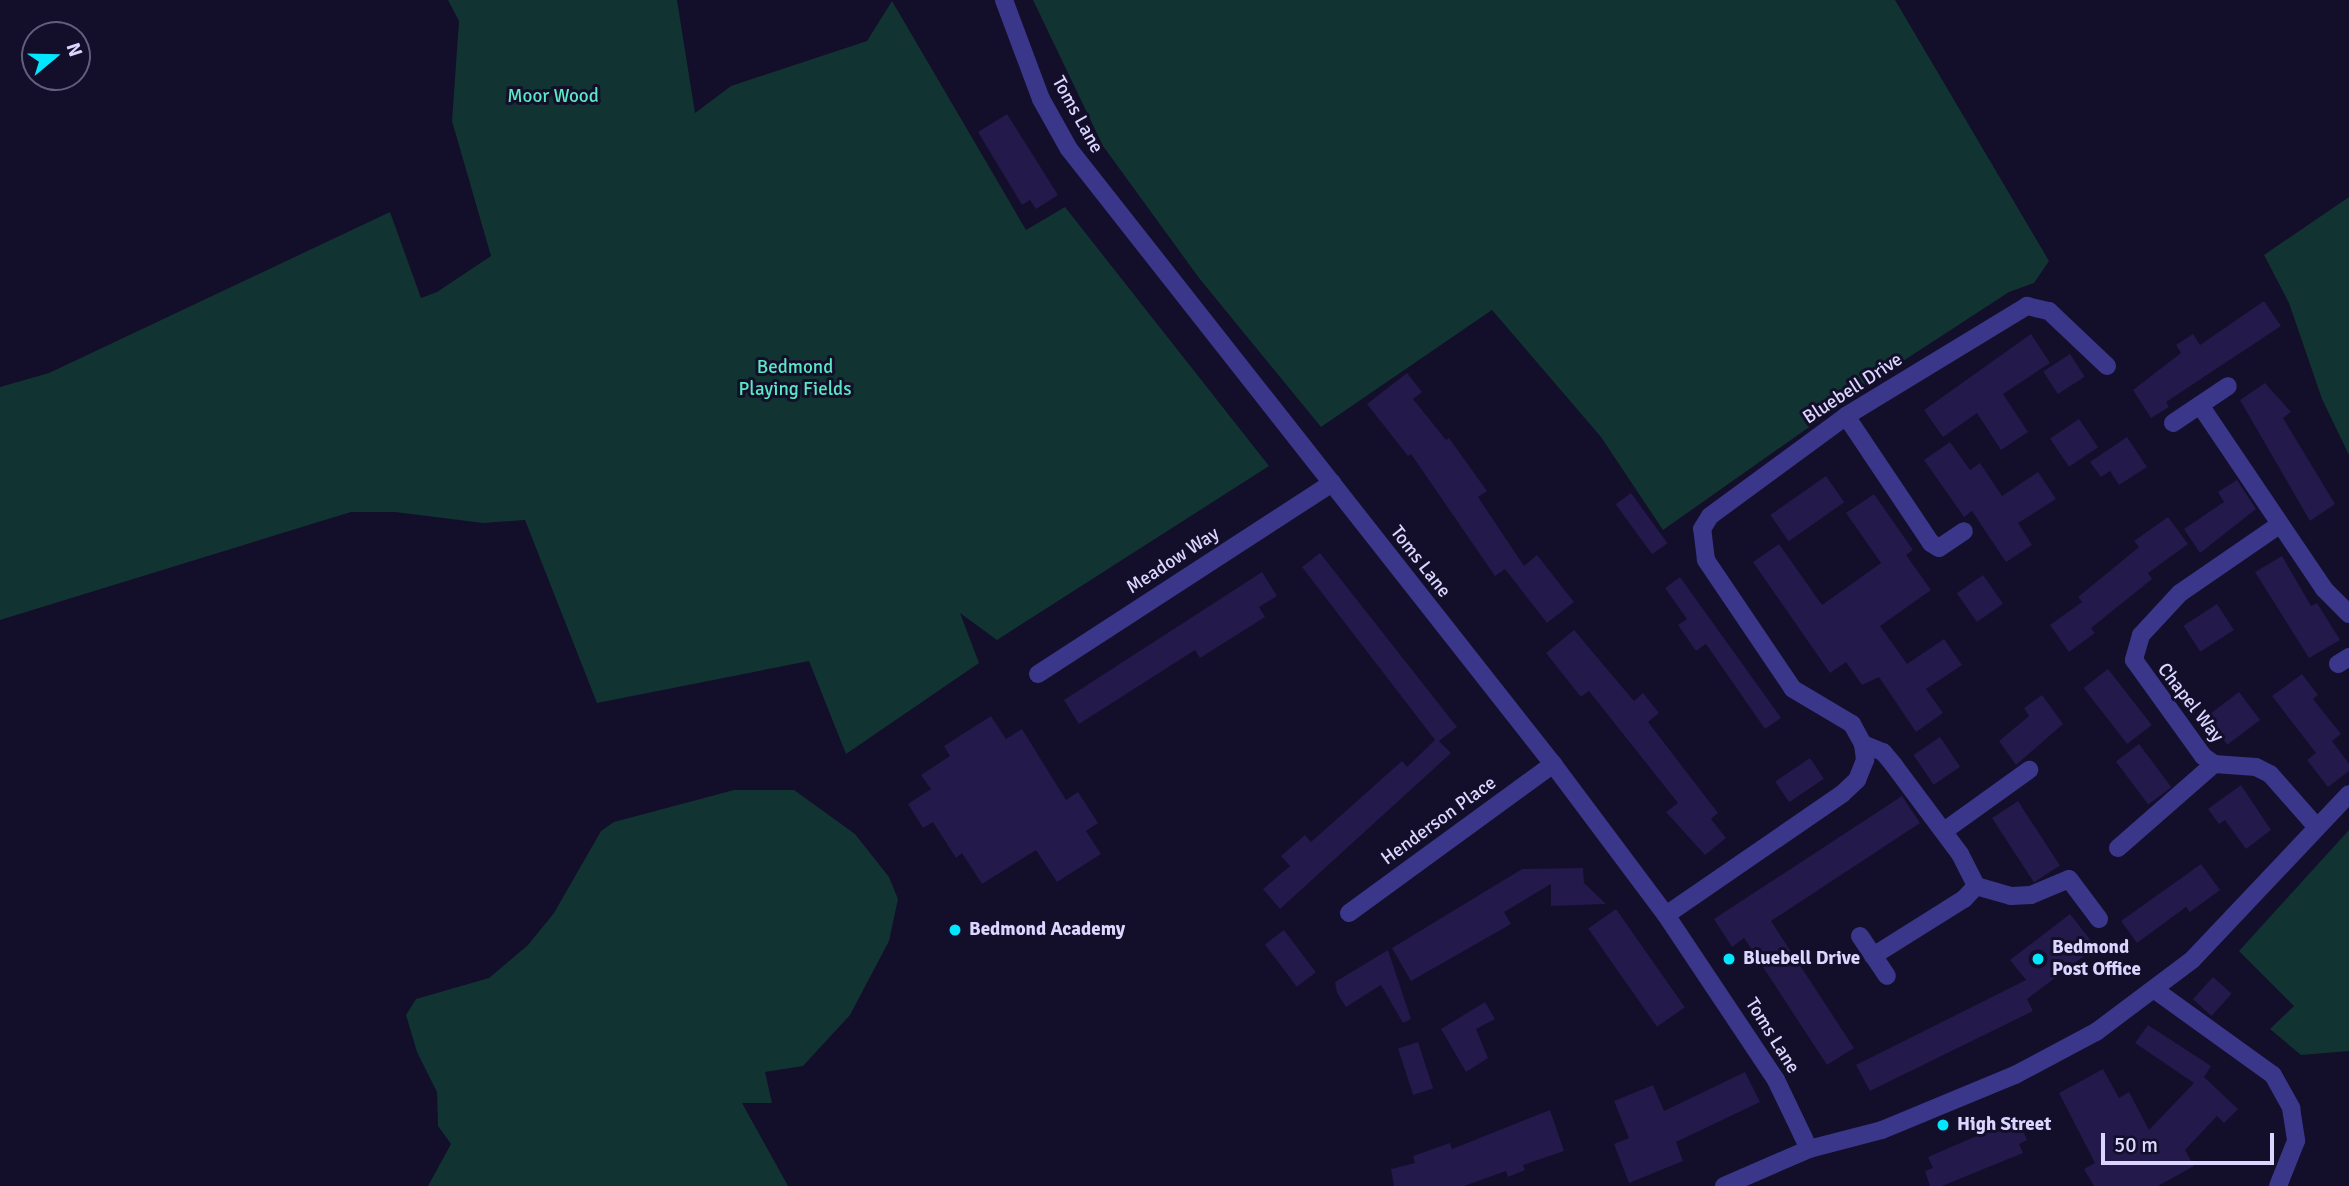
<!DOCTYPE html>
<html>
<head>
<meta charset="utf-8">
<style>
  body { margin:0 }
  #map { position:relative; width:2349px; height:1186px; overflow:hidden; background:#130e29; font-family:Signika,sans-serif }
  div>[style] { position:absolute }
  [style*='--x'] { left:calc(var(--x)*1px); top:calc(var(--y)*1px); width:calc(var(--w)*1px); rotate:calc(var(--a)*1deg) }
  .green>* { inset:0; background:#113332 }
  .building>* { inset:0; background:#23194b; transform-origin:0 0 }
  .minor>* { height:18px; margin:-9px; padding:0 9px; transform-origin:9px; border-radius:9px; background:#3a378b }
  .dots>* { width:19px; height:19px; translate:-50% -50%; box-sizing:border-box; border:4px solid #130e29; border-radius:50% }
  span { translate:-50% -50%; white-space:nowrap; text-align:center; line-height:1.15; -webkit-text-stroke:6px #130e29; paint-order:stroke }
  .park-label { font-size:19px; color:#5ae7c4 }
  .street-label { font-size:19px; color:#dbd6ff }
  .poi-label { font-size:19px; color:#dbd6ff; font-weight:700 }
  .left { translate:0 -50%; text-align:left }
  .north { position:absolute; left:21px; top:21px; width:70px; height:70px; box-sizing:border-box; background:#130e29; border:2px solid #635e7f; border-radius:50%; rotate:71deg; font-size:19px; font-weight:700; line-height:28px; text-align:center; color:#dbd6ff }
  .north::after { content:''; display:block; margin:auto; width:24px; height:32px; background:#02e6ff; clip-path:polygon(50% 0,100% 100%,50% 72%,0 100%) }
  .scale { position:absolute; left:2101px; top:1133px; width:173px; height:32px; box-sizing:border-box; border:4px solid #dbd6ff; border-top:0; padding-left:9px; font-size:21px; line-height:24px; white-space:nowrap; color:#dbd6ff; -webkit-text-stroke:5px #130e29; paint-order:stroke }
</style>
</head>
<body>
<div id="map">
  <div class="green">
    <i style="clip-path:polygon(448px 0,677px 0,695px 113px,731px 86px,867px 41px,892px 1px,1026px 230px,1065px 207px,1269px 466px,997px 640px,960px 613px,979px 663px,846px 754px,809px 661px,597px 703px,525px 520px,483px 523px,395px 512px,351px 512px,0 620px,0 387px,49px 373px,390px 212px,421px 298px,437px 292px,491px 256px,452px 121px,459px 21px)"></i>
    <i style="clip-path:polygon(1033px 0,1895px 0,2049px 261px,2034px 283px,2009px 292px,1900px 363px,1663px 530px,1601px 437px,1492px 310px,1321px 427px,1199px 278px,1103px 146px)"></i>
    <i style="clip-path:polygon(2349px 197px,2349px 455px,2322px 399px,2289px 303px,2264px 255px)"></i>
    <i style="clip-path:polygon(734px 790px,794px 790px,855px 834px,889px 877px,898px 899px,889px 941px,850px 1015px,803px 1066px,765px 1072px,772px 1103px,742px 1103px,788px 1186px,428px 1186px,451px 1144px,438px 1126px,437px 1092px,417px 1052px,406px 1015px,416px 999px,489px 978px,528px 945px,554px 913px,601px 831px,614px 822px)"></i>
    <i style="clip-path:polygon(2349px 830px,2349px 1051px,2301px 1055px,2270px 1029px,2294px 1006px,2239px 951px)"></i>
  </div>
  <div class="building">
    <i style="clip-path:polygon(1007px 114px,1058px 195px,1036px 209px,1030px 200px,1022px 205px,978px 132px)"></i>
    <i style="clip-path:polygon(2264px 301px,2281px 326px,2166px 402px,2169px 407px,2151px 418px,2133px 390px,2181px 353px,2176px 345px,2193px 334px,2200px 345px)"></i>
    <i style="clip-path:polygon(2031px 334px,2050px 363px,2003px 394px,2028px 432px,2001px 450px,1977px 413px,1943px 437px,1924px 410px)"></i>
    <i style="left:2070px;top:354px;width:27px;height:32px;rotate:57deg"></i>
    <i style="clip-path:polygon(1407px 373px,1422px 392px,1413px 399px,1446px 440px,1449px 438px,1487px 491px,1478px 497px,1524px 566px,1537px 555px,1574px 602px,1547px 623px,1505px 569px,1495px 576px,1411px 454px,1408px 456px,1367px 404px)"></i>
    <i style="clip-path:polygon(2265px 383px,2291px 412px,2283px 418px,2335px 504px,2310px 521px,2240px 400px)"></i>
    <i style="left:2079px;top:419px;width:34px;height:35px;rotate:56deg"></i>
    <i style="clip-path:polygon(2127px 437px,2147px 467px,2119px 485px,2110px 471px,2101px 477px,2090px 462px)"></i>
    <i style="clip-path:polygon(1950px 442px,1970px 470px,1980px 463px,2002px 496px,2038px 472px,2056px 499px,2018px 523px,2032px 545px,2006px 562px,1972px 511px,1964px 517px,1924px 460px)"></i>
    <i style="left:1826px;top:476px;width:32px;height:68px;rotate:55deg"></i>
    <i style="clip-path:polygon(2237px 480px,2256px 509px,2200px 553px,2184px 529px,2224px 502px,2218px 492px)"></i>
    <i style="left:1631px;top:493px;width:62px;height:19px;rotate:54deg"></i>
    <i style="clip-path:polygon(1874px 494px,1913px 550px,1906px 555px,1931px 590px,1880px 626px,1907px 664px,1944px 639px,1962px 665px,1926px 689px,1943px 713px,1916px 732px,1879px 677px,1862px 685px,1846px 662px,1830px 673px,1753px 562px,1779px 544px,1822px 605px,1881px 563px,1846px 513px)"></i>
    <i style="clip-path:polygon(2168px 517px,2188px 544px,2148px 573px,2152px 579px,2091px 628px,2095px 633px,2069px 652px,2050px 625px,2082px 602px,2078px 597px,2139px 547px,2134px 541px)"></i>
    <i style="clip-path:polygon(1320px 553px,1457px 727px,1439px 741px,1451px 753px,1280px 909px,1263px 889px,1290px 866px,1281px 856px,1305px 835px,1311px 842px,1402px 761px,1407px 767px,1435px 740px,1302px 567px)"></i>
    <i style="clip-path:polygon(2282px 556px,2311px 606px,2317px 603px,2340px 640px,2309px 658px,2255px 572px)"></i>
    <i style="clip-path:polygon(1262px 572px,1277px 596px,1259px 607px,1265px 617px,1200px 658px,1195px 650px,1079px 724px,1064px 700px)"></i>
    <i style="left:1983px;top:575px;width:35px;height:32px;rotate:55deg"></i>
    <i style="clip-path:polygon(1680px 577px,1781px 718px,1765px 729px,1706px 644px,1696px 651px,1678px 625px,1687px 619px,1665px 588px)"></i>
    <i style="left:2217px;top:604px;width:31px;height:40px;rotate:57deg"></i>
    <i style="clip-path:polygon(1574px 630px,1634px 701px,1643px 693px,1659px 713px,1648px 722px,1718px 813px,1711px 819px,1726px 838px,1705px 855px,1666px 812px,1678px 803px,1589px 691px,1581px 697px,1546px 653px)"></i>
    <i style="left:2108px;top:669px;width:71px;height:31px;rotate:52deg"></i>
    <i style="clip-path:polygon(2302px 674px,2318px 695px,2313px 699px,2341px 734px,2332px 741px,2349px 764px,2349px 771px,2328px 787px,2307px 760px,2316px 753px,2272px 696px)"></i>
    <i style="left:2239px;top:692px;width:35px;height:41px;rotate:53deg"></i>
    <i style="clip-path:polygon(2042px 695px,2063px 724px,2016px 765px,1999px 741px,2029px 716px,2024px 708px)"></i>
    <i style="clip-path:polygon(991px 716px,1006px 739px,1022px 729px,1066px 800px,1078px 792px,1098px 823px,1086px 831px,1101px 854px,1057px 882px,1036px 850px,982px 884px,962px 853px,956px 858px,933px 822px,923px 828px,908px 804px,931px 789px,921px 775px,950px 756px,944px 746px)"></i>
    <i style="left:1940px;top:737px;width:36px;height:32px;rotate:56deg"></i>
    <i style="left:2139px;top:744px;width:54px;height:29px;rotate:53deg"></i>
    <i style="left:1810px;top:758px;width:25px;height:42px;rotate:56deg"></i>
    <i style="clip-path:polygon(2241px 785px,2271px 830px,2246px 849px,2225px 820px,2219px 824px,2208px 809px)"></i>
    <i style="clip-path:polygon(1902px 796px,1920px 823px,1771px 921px,1854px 1048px,1827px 1065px,1744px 938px,1732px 947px,1714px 919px)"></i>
    <i style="left:2018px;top:801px;width:77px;height:31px;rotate:57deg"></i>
    <i style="clip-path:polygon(2201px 864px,2220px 890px,2190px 912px,2186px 907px,2137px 943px,2121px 921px)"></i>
    <i style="clip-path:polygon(1583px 868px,1584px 883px,1606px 904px,1551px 906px,1551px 884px,1504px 912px,1511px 924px,1411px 981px,1392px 948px,1522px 869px)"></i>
    <i style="left:1616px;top:909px;width:120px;height:34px;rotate:55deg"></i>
    <i style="clip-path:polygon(2070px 914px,2096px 947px,2027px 999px,2033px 1011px,1870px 1091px,1856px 1065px,2026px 980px,2010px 960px)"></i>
    <i style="left:1284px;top:930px;width:53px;height:24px;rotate:53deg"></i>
    <i style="clip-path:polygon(1388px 950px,1411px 1019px,1403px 1023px,1381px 985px,1346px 1007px,1337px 993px,1335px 982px)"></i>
    <i style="left:2213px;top:977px;width:25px;height:30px;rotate:42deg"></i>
    <i style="clip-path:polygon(1485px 1002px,1495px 1019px,1476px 1029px,1488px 1058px,1466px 1072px,1441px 1029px)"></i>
    <i style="clip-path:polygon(2148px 1025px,2211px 1066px,2204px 1077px,2238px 1109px,2224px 1123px,2217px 1116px,2185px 1150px,2194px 1166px,2158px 1186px,2094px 1186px,2084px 1169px,2095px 1163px,2059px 1093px,2103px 1069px,2119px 1098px,2129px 1092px,2149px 1130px,2194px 1083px,2135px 1043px)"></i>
    <i style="left:1418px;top:1042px;width:49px;height:21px;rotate:72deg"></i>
    <i style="clip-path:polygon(1745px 1072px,1760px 1102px,1676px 1142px,1683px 1161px,1629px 1183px,1614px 1144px,1629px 1138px,1614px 1101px,1653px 1085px,1664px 1111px)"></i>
    <i style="clip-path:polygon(1550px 1110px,1564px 1151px,1523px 1165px,1525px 1170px,1508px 1177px,1506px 1171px,1464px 1186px,1394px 1186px,1391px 1169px,1415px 1163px,1413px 1156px,1450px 1143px,1452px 1149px)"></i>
    <i style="clip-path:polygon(2018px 1118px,2027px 1140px,2019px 1144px,2023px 1153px,1942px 1186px,1930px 1186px,1925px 1171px,1933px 1168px,1928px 1157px)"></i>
  </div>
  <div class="minor">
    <i style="--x:1004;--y:0;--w:106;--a:69.5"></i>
    <i style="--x:1041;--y:99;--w:57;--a:60.8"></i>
    <i style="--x:1069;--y:149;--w:783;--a:51.8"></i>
    <i style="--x:1553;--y:764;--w:189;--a:53.2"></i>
    <i style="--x:1666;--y:915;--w:198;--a:56.3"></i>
    <i style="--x:1776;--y:1080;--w:76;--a:64.4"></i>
    <i style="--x:2200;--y:405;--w:223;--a:56"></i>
    <i style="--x:2325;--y:590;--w:34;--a:45"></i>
    <i style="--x:1846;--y:416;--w:153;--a:56.2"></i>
    <i style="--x:1931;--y:543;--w:9;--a:32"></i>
    <i style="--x:1939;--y:548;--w:30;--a:-34"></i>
    <i style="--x:2173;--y:423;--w:66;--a:-33.9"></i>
    <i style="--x:2279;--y:525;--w:120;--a:145.5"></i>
    <i style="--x:2180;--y:593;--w:57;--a:132.9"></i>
    <i style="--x:2141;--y:635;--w:26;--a:106"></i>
    <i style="--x:2134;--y:660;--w:118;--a:54.3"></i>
    <i style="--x:2203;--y:756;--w:14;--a:36"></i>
    <i style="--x:2214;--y:764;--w:42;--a:4.1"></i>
    <i style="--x:2256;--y:767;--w:16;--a:27"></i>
    <i style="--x:2270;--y:774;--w:68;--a:48.6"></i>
    <i style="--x:2338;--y:664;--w:13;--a:-32"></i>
    <i style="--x:1038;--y:674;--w:351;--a:-33"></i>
    <i style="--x:1863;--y:744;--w:22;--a:22"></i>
    <i style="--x:1883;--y:752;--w:16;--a:50"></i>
    <i style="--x:1893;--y:764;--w:112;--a:53.3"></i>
    <i style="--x:1960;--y:854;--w:36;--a:63"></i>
    <i style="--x:1976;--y:886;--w:36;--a:16"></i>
    <i style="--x:2011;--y:896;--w:20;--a:-3"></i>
    <i style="--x:2031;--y:895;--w:41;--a:-22.8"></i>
    <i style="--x:2069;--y:879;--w:50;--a:53.1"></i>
    <i style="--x:1944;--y:831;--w:105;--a:-35.7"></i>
    <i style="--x:2118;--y:848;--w:128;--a:-41.2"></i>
    <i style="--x:1349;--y:913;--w:253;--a:-36.1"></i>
    <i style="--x:1666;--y:915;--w:214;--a:-34.5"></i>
    <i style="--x:1842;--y:794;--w:21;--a:-43"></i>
    <i style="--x:1857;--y:780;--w:22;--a:-68"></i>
    <i style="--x:1865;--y:760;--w:16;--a:-97"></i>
    <i style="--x:1863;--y:744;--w:23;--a:-119"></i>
    <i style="--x:1852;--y:724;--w:69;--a:-149.3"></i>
    <i style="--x:1793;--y:689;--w:156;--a:-124"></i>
    <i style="--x:1706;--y:560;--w:31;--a:-97"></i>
    <i style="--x:1702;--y:529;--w:15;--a:-58"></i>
    <i style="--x:1710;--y:516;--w:169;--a:-36.3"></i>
    <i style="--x:1846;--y:416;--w:212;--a:-31.3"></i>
    <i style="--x:2027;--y:306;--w:23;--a:13"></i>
    <i style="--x:2049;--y:311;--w:80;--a:43.5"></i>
    <i style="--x:1860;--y:936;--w:48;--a:56"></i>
    <i style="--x:1873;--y:956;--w:107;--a:-32.1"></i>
    <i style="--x:1964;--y:899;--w:18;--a:-47"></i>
    <i style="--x:2155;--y:990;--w:145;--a:35.8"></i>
    <i style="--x:2273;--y:1075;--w:38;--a:61"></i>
    <i style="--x:2291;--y:1108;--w:33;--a:81"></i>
    <i style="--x:2296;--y:1141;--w:48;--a:111.8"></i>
    <i style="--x:1724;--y:1186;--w:93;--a:-23.5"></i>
    <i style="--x:1809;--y:1149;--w:75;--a:-14.6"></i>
    <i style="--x:1882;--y:1130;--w:144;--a:-22.5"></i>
    <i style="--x:2015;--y:1075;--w:92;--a:-28"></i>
    <i style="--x:2096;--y:1032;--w:120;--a:-36.9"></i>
    <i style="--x:2192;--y:960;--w:228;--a:-46.6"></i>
  </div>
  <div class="dots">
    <i style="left:955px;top:930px;background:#02e6ff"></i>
    <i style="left:1729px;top:959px;background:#02e6ff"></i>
    <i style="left:2038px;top:959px;background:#02e6ff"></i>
    <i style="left:1943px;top:1125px;background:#02e6ff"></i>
  </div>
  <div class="park-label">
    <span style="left:553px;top:97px">Moor Wood</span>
    <span style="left:795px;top:379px">Bedmond<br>Playing Fields</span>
  </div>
  <div class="street-label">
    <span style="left:1077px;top:115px;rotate:61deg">Toms Lane</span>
    <span style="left:1853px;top:389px;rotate:-33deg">Bluebell Drive</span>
    <span style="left:1173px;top:561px;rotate:-33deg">Meadow Way</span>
    <span style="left:1420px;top:562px;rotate:52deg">Toms Lane</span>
    <span style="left:2190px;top:703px;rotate:52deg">Chapel Way</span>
    <span style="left:1439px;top:821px;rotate:-36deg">Henderson Place</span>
    <span style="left:1772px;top:1036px;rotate:58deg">Toms Lane</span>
  </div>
  <div class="poi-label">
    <span class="left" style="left:969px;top:930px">Bedmond Academy</span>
    <span class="left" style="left:2052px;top:959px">Bedmond<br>Post Office</span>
    <span class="left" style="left:1743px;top:959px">Bluebell Drive</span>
    <span class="left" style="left:1957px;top:1125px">High Street</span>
  </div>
  <div class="north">N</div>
  <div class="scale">50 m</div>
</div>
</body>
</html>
